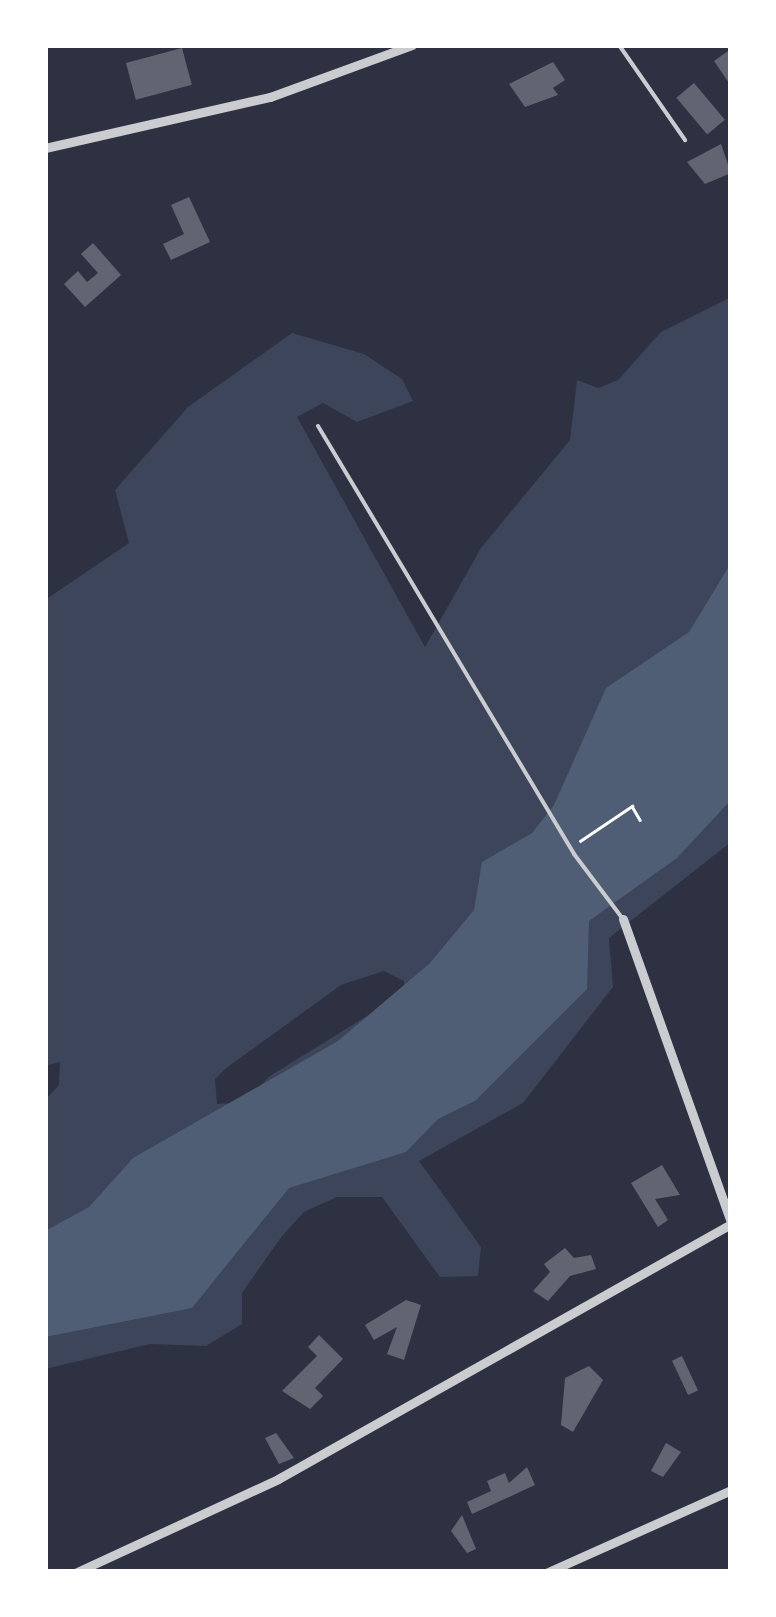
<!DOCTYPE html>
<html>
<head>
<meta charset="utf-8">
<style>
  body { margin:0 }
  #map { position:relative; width:776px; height:1617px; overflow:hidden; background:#2d3142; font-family:Figtree,sans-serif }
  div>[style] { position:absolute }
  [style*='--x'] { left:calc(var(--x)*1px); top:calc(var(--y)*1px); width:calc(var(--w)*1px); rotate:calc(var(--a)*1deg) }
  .green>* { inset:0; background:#3c4559 }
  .water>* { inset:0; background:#4f5d75 }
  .building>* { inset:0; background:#626471; transform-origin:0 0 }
  .path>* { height:2.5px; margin:-1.25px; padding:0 1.25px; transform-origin:1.25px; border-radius:1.25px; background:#fff }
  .service>* { height:4px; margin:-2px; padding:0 2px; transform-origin:2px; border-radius:2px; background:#caccd0 }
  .minor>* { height:9px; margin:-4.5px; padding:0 4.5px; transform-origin:4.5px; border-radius:4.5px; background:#caccd0 }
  span { translate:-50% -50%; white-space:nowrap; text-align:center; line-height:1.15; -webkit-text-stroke:10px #fff; paint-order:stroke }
  .frame { position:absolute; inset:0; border:48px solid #fff; pointer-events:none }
</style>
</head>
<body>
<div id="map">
  <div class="green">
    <i style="clip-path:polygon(evenodd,731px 297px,731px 842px,609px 938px,613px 987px,523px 1103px,419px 1161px,481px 1247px,478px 1276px,440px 1277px,382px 1197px,337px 1197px,304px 1212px,282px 1236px,242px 1293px,242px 1324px,206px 1346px,150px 1344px,45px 1369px,45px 1100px,59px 1085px,60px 1062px,45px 1066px,45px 600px,129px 543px,115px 490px,188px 407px,292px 333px,364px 354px,402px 379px,413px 401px,357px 422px,323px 403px,297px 417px,425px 647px,481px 548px,570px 440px,577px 380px,598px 388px,618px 380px,661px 332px,731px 297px,384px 971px,404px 981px,404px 993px,270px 1076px,244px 1102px,217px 1104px,215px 1079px,225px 1069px,341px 985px,384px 971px)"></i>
  </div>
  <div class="water">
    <i style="clip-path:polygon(731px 563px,731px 800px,677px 858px,589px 921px,587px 989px,475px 1101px,438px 1119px,406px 1152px,289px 1188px,192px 1308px,45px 1337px,45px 1231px,89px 1207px,133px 1158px,338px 1041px,430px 963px,474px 910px,482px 862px,532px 833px,554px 805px,606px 688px,689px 632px)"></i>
  </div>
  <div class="building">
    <i style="left:182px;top:48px;width:38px;height:58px;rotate:75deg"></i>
    <i style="clip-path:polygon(728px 51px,731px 56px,731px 86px,714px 61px)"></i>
    <i style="clip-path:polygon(553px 62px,565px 80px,553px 88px,558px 95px,525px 107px,509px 84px)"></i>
    <i style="left:694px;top:83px;width:48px;height:23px;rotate:50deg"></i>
    <i style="clip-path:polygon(721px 144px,731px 173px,705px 184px,687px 162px)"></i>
    <i style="clip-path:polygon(189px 197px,210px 242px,171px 260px,163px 244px,184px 234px,171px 205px)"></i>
    <i style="clip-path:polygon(93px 243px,121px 275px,85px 307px,64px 284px,78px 271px,87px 282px,98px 273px,81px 254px)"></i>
    <i style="clip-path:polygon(662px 1165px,680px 1195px,655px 1199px,668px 1220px,658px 1227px,631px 1183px)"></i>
    <i style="clip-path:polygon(565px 1248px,574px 1258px,591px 1255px,596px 1269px,570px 1276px,548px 1301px,533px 1291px,550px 1272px,544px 1264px)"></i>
    <i style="clip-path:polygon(406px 1300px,421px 1305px,404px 1360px,387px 1354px,397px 1327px,374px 1340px,365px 1325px)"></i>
    <i style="clip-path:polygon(319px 1335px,343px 1359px,315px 1388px,323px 1396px,310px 1409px,282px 1391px,317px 1356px,308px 1347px)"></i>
    <i style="left:682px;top:1356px;width:38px;height:11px;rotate:65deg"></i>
    <i style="clip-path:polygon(589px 1366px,603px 1380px,573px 1432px,561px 1425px,565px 1378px)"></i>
    <i style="clip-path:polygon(276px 1433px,294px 1458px,279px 1464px,265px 1438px)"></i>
    <i style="clip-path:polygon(666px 1443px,681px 1452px,663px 1477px,651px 1471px)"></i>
    <i style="clip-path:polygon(527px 1467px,535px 1485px,472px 1514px,467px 1502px,491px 1491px,487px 1481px,505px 1473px,509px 1483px)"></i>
    <i style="clip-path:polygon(462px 1515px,476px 1549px,467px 1553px,451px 1531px)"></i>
  </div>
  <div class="path">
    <i style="--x:580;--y:841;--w:63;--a:-33.9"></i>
    <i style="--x:632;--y:806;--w:16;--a:60"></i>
  </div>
  <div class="service">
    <i style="--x:619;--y:45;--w:116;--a:55.2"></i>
    <i style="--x:318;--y:426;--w:499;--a:59.1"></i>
    <i style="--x:574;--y:854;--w:81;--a:53"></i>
  </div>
  <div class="minor">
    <i style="--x:45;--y:148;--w:231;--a:-12.8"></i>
    <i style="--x:270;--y:97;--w:151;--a:-20.1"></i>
    <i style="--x:623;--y:919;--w:322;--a:70.4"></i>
    <i style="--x:77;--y:1572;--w:221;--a:-24.8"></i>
    <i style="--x:278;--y:1479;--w:520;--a:-29.38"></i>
    <i style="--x:548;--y:1572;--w:201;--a:-24.1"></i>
  </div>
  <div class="frame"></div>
</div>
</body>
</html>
